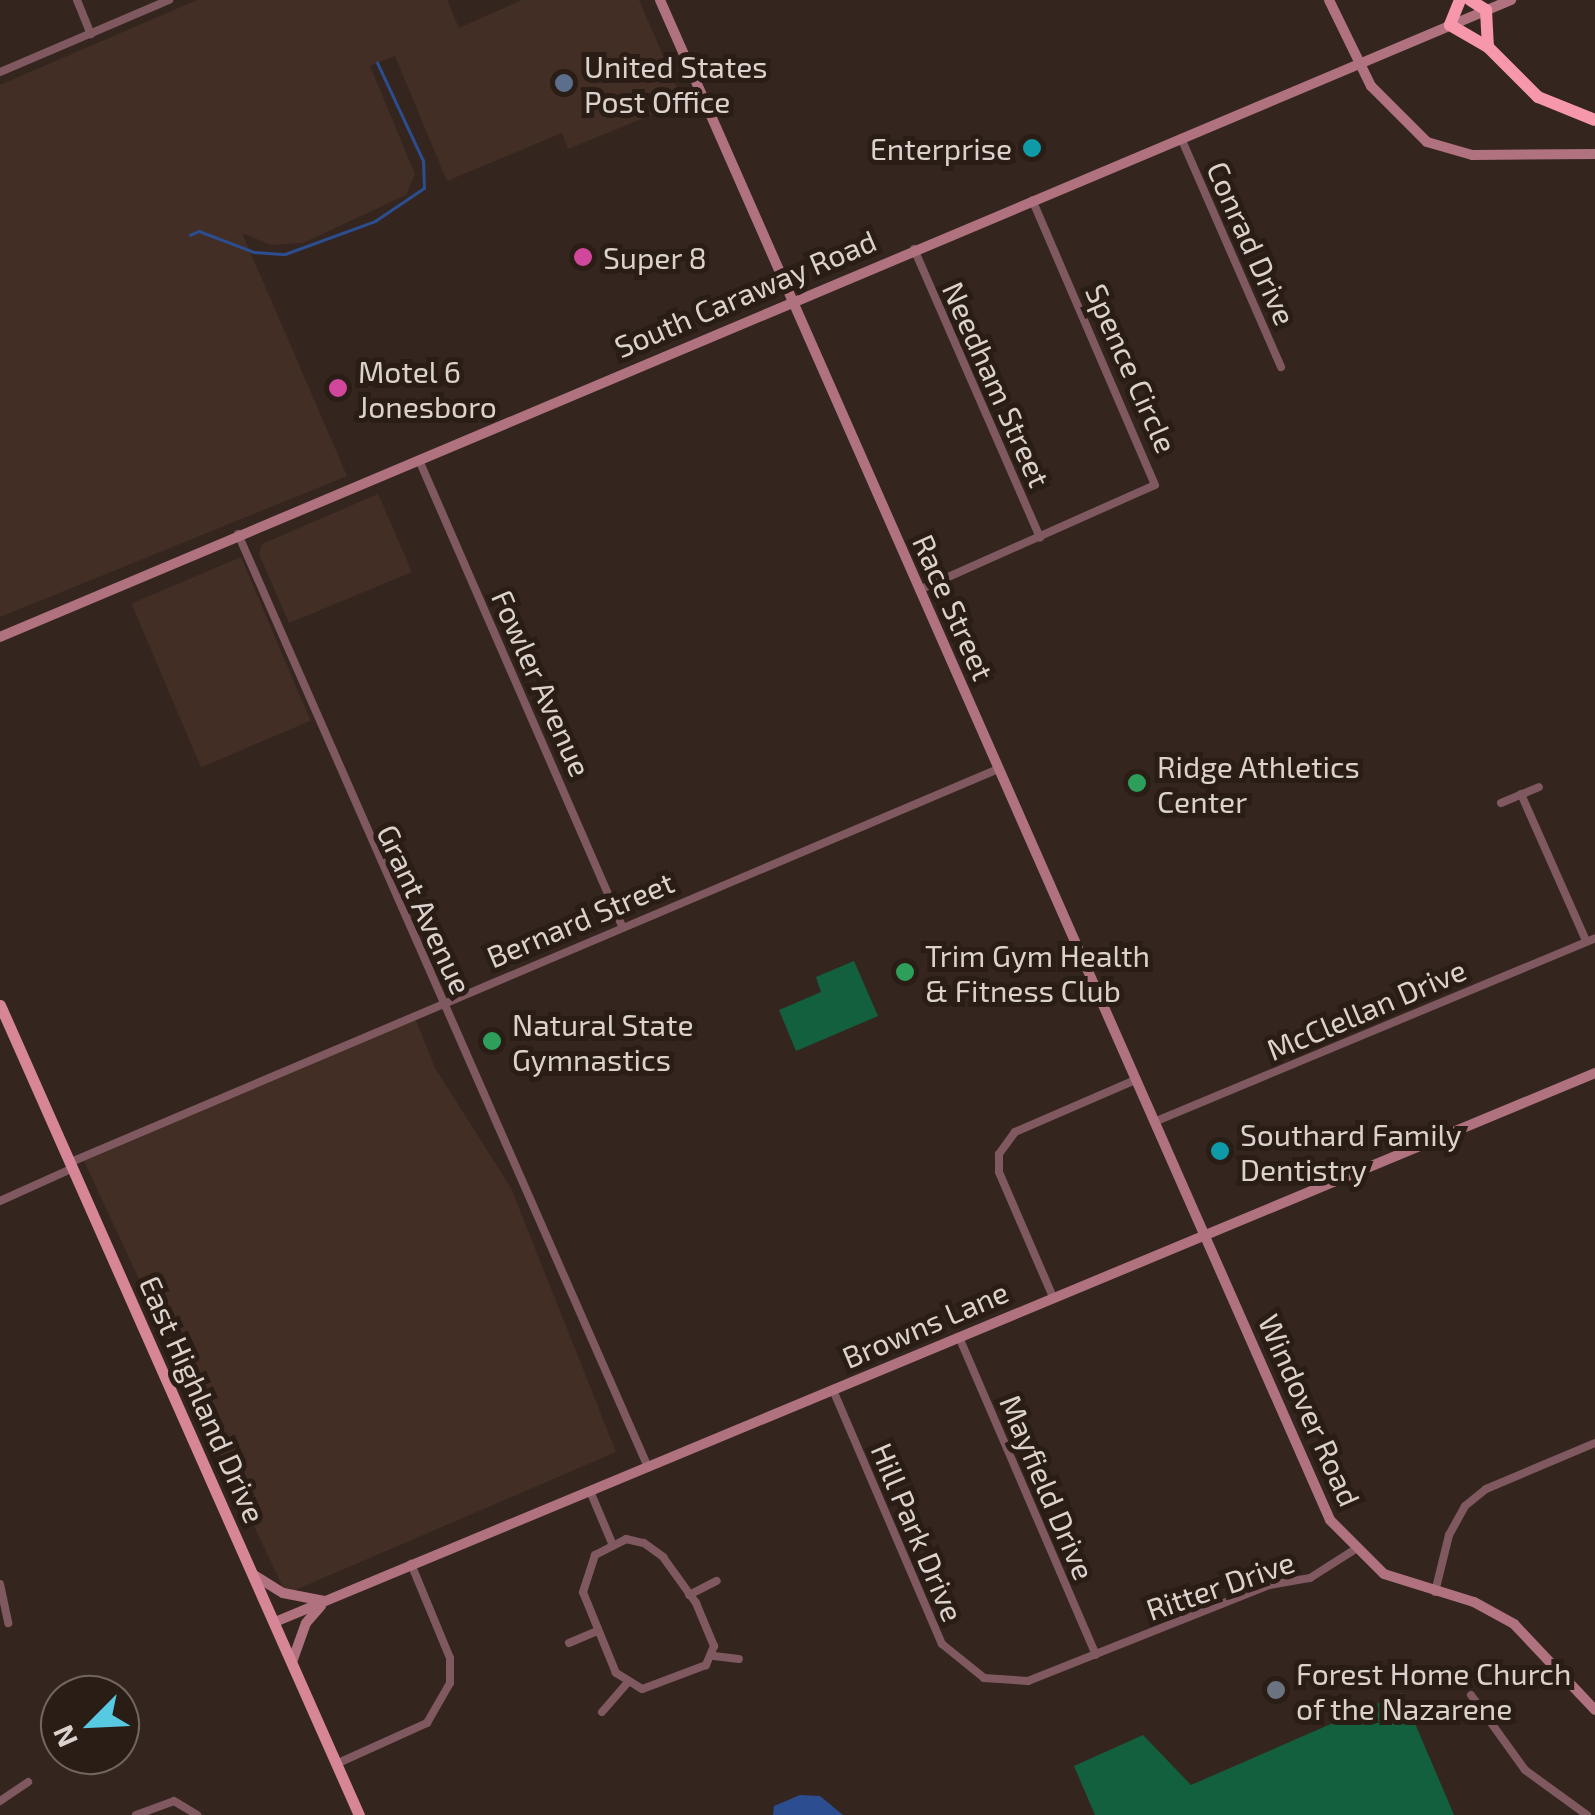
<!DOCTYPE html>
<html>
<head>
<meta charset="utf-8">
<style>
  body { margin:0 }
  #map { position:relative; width:1595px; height:1815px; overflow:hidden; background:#34261f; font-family:"Exo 2",sans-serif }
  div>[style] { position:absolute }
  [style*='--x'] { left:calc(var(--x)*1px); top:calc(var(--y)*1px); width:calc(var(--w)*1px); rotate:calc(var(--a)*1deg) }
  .built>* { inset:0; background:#422e24; transform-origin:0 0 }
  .green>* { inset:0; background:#13603e }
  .water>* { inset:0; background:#2c4d90 }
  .stream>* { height:2.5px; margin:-1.25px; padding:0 1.25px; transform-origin:1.25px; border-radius:1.25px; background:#2c4d90 }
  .street>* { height:8px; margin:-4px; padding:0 4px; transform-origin:4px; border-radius:4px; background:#805960 }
  .secondary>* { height:10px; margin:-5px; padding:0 5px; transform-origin:5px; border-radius:5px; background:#b0727f }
  .primary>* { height:11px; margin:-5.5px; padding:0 5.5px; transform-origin:5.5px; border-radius:5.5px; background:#d68696 }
  .highway>* { height:12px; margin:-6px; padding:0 6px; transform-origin:6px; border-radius:6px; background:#f797ab }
  .dots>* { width:28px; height:28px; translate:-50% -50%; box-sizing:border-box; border:5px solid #2a1d16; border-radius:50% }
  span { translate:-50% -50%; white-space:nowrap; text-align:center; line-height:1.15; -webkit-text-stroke:10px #2a1d16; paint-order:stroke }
  .poi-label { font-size:30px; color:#dbd2cd }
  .left { translate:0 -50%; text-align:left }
  .right { translate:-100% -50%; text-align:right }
  .street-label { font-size:30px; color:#dbd2cd }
  .north { position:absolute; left:40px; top:1675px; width:100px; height:100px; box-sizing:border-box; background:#2a1d16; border:2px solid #71655f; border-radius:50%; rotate:246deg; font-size:28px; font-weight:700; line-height:40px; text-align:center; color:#dbd2cd }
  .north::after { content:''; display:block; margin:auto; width:35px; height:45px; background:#58c9e3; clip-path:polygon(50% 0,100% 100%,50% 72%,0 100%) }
</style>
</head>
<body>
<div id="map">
  <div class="built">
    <i style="clip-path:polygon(197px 0,447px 0,459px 28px,522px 0,639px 0,683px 102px,568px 149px,562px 133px,447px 181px,395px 56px,370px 66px,415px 174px,406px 195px,303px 243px,271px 245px,242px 233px,347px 476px,0 617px,0 85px)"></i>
    <i style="clip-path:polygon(378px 494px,412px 572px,289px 623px,259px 554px,262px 544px)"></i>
    <i style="left:241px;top:557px;width:178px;height:119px;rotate:67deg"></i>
    <i style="clip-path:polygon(416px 1020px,435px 1068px,511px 1188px,616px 1452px,286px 1594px,84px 1161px)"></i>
  </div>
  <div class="green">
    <i style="clip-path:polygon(854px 961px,878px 1016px,796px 1051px,779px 1010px,821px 992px,816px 977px)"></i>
    <i style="clip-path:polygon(1402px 1693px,1454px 1815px,1095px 1815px,1074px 1766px,1143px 1735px,1191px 1785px)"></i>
  </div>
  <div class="water">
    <i style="clip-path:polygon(800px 1795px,820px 1796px,843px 1815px,773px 1815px,774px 1806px)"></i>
  </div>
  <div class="stream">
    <i style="--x:190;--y:235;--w:10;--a:-24"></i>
    <i style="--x:199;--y:231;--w:59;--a:20.9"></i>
    <i style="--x:254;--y:252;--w:31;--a:4"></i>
    <i style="--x:285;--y:254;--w:96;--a:-20.1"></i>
    <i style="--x:375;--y:221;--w:59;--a:-34"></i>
    <i style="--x:424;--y:188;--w:27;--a:-92"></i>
    <i style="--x:423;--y:161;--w:108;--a:-115.1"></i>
  </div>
  <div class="street">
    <i style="--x:77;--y:0;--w:37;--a:68"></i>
    <i style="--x:0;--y:72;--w:184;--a:-23.1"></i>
    <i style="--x:1181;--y:138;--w:250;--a:66.4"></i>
    <i style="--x:914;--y:249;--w:315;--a:66.4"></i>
    <i style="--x:419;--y:460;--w:508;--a:66.46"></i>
    <i style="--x:238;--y:534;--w:1019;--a:66.28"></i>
    <i style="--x:919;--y:590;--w:258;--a:-24"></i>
    <i style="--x:1155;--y:485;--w:310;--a:-113.3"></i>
    <i style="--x:1521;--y:794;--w:161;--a:66.1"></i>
    <i style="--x:1501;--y:803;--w:41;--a:-22.8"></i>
    <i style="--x:1154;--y:1122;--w:478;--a:-22.6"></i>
    <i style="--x:71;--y:1162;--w:1007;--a:-22.97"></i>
    <i style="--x:0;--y:1201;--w:80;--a:-24.3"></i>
    <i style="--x:1053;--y:1297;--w:136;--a:-113.4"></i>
    <i style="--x:999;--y:1172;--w:18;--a:-90"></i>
    <i style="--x:999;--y:1154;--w:27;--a:-54"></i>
    <i style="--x:1015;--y:1132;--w:131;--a:-23.4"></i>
    <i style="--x:959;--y:1337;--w:346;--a:66.7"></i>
    <i style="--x:833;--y:1390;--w:276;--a:66.8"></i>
    <i style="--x:942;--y:1644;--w:54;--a:39"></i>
    <i style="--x:984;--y:1678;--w:44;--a:3.9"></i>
    <i style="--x:1028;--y:1681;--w:259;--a:-21.7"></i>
    <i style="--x:1269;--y:1585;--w:42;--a:-9.7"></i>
    <i style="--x:1310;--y:1578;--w:52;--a:-32.5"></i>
    <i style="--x:590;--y:1491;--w:56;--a:67.1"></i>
    <i style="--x:626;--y:1539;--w:18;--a:13"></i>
    <i style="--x:644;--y:1543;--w:24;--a:36"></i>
    <i style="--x:663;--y:1557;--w:57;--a:54.3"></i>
    <i style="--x:696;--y:1603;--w:47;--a:67.3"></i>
    <i style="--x:714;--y:1646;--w:21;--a:113"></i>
    <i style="--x:706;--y:1665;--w:68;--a:159.4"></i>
    <i style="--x:642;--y:1689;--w:31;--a:-148"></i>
    <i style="--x:616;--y:1673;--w:87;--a:-112.2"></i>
    <i style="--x:583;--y:1592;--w:39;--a:-72"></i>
    <i style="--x:595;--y:1555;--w:35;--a:-27"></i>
    <i style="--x:0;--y:1584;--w:40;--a:78"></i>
    <i style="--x:1435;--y:1592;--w:59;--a:-76.2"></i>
    <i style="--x:1449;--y:1535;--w:33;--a:-61"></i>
    <i style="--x:1465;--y:1506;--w:27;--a:-39"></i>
    <i style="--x:1486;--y:1489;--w:118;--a:-22.9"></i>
    <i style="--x:689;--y:1595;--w:31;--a:-27"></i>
    <i style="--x:569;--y:1643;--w:30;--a:-23"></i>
    <i style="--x:714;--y:1656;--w:25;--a:7"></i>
    <i style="--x:1471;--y:1695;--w:92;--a:54.2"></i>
    <i style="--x:1525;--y:1770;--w:77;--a:36"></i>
    <i style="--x:602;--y:1712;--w:37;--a:-49"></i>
    <i style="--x:336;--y:1764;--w:100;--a:-24.3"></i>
    <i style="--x:427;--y:1723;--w:46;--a:-60.1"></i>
    <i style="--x:450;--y:1683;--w:25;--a:-90"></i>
    <i style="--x:450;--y:1658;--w:102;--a:-112.5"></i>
    <i style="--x:0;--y:1801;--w:34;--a:-34"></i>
    <i style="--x:136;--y:1815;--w:40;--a:-20.2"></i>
    <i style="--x:174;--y:1801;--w:27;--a:31"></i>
  </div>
  <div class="secondary">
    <i style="--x:660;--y:0;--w:1661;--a:66.21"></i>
    <i style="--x:1330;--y:1520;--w:76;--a:45"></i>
    <i style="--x:1384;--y:1574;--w:94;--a:17.3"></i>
    <i style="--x:1474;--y:1602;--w:46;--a:28.8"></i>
    <i style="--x:1514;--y:1624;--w:118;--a:46.7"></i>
    <i style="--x:1329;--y:0;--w:96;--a:64"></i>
    <i style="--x:1371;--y:86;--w:79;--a:45"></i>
    <i style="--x:1427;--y:142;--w:47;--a:16.1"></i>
    <i style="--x:1472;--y:155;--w:123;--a:-0.5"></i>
    <i style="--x:0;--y:637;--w:1640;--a:-22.86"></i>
    <i style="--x:254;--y:1575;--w:34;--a:32"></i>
    <i style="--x:283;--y:1593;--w:42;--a:11"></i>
    <i style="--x:275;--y:1622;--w:1430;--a:-22.58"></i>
    <i style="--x:292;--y:1662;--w:41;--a:-70.3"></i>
    <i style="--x:306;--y:1623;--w:23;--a:-49"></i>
  </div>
  <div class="primary">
    <i style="--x:0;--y:1005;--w:886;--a:66.1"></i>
  </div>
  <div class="highway">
    <i style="--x:1460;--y:0;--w:27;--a:112"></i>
    <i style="--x:1450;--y:25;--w:44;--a:30.1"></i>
    <i style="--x:1488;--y:47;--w:71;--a:45"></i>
    <i style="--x:1538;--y:97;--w:61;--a:22"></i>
    <i style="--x:1470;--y:0;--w:19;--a:32"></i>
    <i style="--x:1486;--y:10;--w:37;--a:87"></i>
  </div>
  <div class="dots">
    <i style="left:564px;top:83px;background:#5c6f8a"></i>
    <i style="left:1032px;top:148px;background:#0f9aa8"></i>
    <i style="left:583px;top:257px;background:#d1479c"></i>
    <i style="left:338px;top:388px;background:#d1479c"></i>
    <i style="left:1137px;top:783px;background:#2e9e5b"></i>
    <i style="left:905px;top:972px;background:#2e9e5b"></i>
    <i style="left:492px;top:1041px;background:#2e9e5b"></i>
    <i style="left:1220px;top:1151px;background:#0f9aa8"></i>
    <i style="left:1276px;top:1690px;background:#6b7280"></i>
  </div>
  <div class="poi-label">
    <span class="left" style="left:584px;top:83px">United States<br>Post Office</span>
    <span class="right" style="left:1012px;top:148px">Enterprise</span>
    <span class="left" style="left:603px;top:257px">Super 8</span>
    <span class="left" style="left:358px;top:388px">Motel 6<br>Jonesboro</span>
    <span class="left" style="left:1157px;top:783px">Ridge Athletics<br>Center</span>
    <span class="left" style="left:925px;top:972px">Trim Gym Health<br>&amp; Fitness Club</span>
    <span class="left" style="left:512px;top:1041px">Natural State<br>Gymnastics</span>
    <span class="left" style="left:1240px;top:1151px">Southard Family<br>Dentistry</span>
    <span class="left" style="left:1296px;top:1690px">Forest Home Church<br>of the Nazarene</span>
  </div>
  <div class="street-label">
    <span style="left:1252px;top:243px;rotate:66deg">Conrad Drive</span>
    <span style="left:745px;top:293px;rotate:-23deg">South Caraway Road</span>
    <span style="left:1132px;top:368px;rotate:66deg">Spence Circle</span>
    <span style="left:997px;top:384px;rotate:66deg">Needham Street</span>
    <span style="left:954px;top:607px;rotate:66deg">Race Street</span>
    <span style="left:542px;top:683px;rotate:66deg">Fowler Avenue</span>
    <span style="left:425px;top:909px;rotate:65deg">Grant Avenue</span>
    <span style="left:580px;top:919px;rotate:-23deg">Bernard Street</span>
    <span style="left:1366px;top:1009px;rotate:-23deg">McClellan Drive</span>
    <span style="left:925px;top:1324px;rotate:-23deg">Browns Lane</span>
    <span style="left:203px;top:1399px;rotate:66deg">East Highland Drive</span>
    <span style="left:1310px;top:1410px;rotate:66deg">Windover Road</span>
    <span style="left:1048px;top:1487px;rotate:67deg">Mayfield Drive</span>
    <span style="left:918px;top:1532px;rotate:67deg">Hill Park Drive</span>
    <span style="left:1220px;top:1585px;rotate:-19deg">Ritter Drive</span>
  </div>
  <div class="north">N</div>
</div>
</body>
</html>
